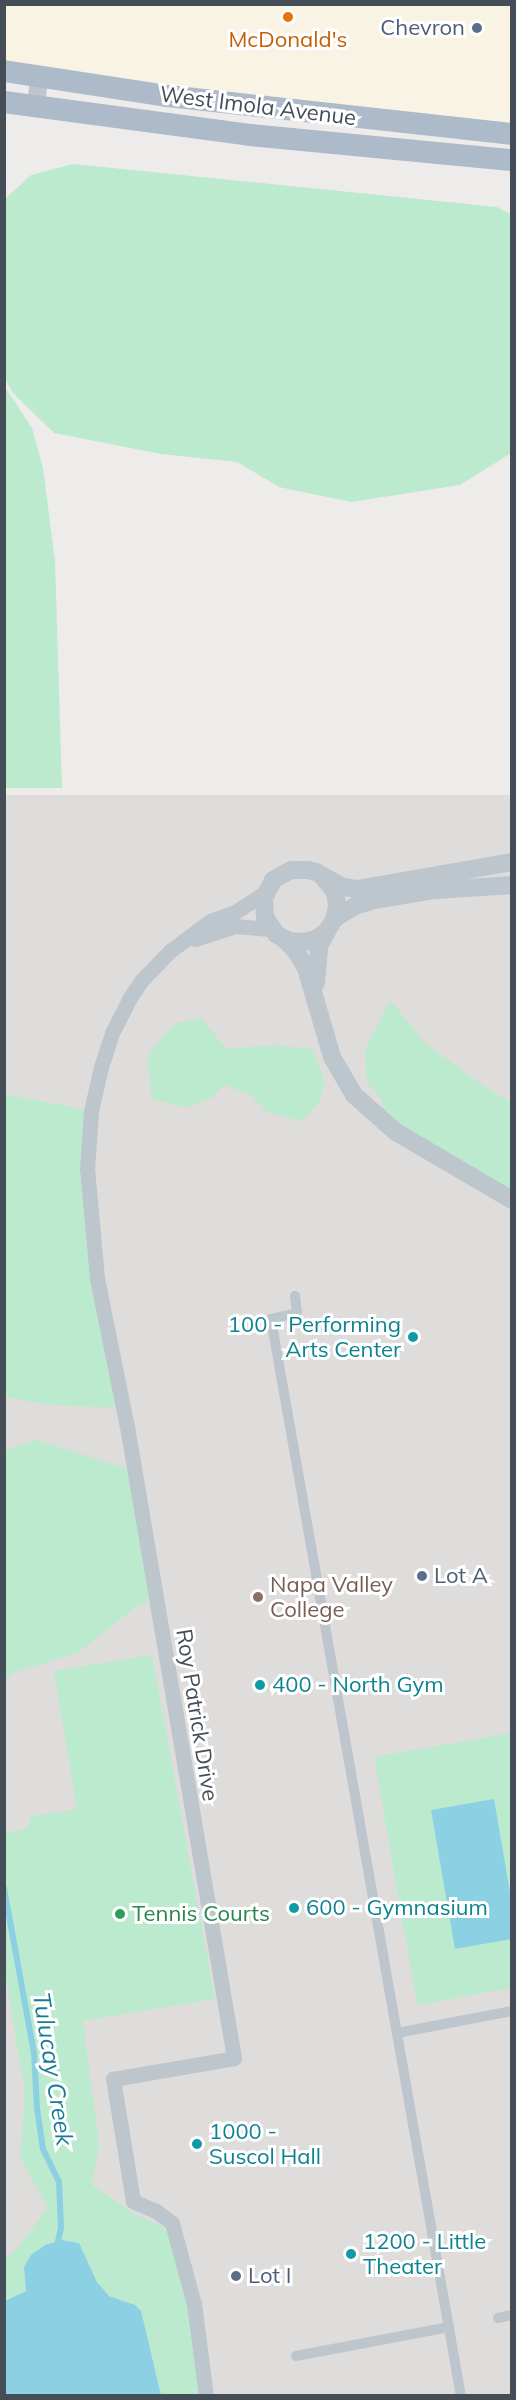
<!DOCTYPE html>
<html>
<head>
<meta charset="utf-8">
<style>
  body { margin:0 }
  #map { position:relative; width:516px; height:2400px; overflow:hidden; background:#eeebeb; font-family:Mulish,sans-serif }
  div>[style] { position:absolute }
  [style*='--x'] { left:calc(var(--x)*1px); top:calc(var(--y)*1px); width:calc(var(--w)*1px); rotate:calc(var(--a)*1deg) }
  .commercial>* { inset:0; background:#f9f3e4 }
  .education>* { inset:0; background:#dfdcdc; transform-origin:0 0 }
  .green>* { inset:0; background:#bceace }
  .water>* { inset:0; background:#8cd0e3 }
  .stream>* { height:6px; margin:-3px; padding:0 3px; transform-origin:3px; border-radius:3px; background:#8cd0e3 }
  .pedestrian>* { height:10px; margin:-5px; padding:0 5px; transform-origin:5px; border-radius:5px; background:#bdc5cd }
  .minor>* { height:15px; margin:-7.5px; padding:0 7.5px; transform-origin:7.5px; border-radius:7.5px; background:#bdc5cd }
  .tertiary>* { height:18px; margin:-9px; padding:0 9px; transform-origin:9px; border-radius:9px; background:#bdc5cd }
  .primary>* { height:22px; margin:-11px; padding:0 11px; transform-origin:11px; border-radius:11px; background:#adbac9 }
  .dots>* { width:16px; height:16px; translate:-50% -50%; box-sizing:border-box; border:3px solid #fff; border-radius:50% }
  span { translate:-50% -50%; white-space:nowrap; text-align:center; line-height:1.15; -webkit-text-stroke:6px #fff; paint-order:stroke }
  .service-label { font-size:22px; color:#4e5e75 }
  .right { translate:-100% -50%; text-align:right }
  .left { translate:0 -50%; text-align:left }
  .food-label { font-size:22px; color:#c56008 }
  .street-label { font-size:22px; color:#454e57 }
  .culture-label { font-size:22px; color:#0d838f }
  .education-label { font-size:22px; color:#785e54 }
  .leisure-label { font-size:22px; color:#27864d }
  .water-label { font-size:24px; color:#177b98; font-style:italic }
  .frame { position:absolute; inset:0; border:6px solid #454e57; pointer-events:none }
</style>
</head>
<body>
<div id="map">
  <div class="commercial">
    <i style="clip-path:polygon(4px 5px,511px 5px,511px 125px,5px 71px)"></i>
  </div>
  <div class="education">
    <i style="left:511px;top:795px;width:1600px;height:507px;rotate:90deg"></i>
  </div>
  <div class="green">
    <i style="clip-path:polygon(73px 164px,497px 207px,511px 214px,511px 453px,460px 485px,351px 502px,279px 487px,237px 462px,161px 454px,54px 433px,13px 393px,5px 379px,5px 199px,31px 175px)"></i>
    <i style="clip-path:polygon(5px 387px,32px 428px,43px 468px,55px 561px,62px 788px,5px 788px)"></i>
    <i style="clip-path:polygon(390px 1000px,425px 1043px,488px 1089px,511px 1102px,511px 1200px,383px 1123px,381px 1099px,366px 1081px,365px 1051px)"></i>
    <i style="clip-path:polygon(201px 1018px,227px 1049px,274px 1045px,312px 1049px,325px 1082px,320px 1101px,302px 1121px,269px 1113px,251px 1095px,224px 1085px,211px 1098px,186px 1108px,152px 1099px,147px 1058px,164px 1035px,177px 1023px)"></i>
    <i style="clip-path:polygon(4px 1094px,91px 1111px,87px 1186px,123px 1408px,50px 1405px,5px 1397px)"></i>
    <i style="clip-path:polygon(37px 1440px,134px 1471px,155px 1598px,135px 1607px,78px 1653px,12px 1673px,5px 1680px,5px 1450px)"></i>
    <i style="clip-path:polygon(152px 1655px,215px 1999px,83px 2021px,99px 2145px,92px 2185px,136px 2215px,163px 2227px,181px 2252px,206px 2395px,161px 2395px,141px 2311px,135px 2305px,109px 2296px,97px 2282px,79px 2243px,62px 2240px,24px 2267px,26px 2291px,5px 2301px,5px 2259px,20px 2245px,48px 2208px,20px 2157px,25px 2094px,5px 1972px,4px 1823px,7px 1832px,26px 1829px,32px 1816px,77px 1809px,54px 1671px)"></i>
    <i style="clip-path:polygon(511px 1733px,511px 1988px,417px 2005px,374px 1757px)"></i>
  </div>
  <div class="water">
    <i style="clip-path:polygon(494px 1799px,511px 1898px,511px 1939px,455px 1949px,431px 1810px)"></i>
    <i style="clip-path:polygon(62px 2240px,79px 2243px,97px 2282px,109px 2296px,135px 2305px,141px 2311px,161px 2395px,5px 2395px,5px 2301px,26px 2291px,24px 2267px,31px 2255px,45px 2245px)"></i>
  </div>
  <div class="stream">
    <i style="--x:4;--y:1888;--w:168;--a:79.7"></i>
    <i style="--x:34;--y:2053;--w:55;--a:86.9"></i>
    <i style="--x:37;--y:2108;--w:41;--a:81.7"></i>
    <i style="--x:43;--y:2149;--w:37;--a:64"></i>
    <i style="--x:59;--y:2182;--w:46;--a:87.5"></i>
    <i style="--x:61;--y:2228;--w:22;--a:103"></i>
  </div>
  <div class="pedestrian">
    <i style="--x:295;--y:1296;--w:17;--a:83"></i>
    <i style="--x:297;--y:1313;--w:27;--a:167"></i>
    <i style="--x:271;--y:1319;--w:1094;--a:80"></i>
    <i style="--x:397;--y:2033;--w:117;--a:-10.8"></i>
    <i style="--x:498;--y:2318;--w:14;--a:-12"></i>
    <i style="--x:296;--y:2356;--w:156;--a:-10.7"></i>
  </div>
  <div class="minor">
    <i style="--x:195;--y:939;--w:42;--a:-18"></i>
    <i style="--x:235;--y:926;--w:36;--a:5"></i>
    <i style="--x:206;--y:2396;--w:93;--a:-97.4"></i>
    <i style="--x:194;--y:2304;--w:84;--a:-105.2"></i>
    <i style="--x:172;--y:2223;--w:20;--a:-143"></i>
    <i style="--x:156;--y:2211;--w:25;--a:-157"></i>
    <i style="--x:133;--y:2201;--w:124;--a:-99.3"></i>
    <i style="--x:113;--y:2079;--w:123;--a:-9.8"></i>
    <i style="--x:234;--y:2058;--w:635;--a:-99.61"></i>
    <i style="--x:128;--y:1432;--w:157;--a:-101.4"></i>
    <i style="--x:97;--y:1278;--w:109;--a:-95.2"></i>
    <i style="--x:87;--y:1169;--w:58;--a:-86.1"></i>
    <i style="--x:91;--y:1111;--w:45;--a:-77.2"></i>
    <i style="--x:101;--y:1067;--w:36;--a:-72"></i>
    <i style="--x:112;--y:1033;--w:38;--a:-63"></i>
    <i style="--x:129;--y:999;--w:22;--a:-56"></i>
    <i style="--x:141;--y:981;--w:42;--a:-46"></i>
    <i style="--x:170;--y:951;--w:50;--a:-36.9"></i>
    <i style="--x:210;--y:921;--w:27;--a:-20"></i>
    <i style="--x:235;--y:912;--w:37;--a:-33"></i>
  </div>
  <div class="tertiary">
    <i style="--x:36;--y:106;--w:29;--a:-84"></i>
    <i style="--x:323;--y:877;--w:19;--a:51"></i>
    <i style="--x:335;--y:892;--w:13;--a:81"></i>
    <i style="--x:337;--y:905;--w:13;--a:99"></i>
    <i style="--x:335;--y:918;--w:15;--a:122"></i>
    <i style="--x:327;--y:931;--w:14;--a:144"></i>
    <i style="--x:316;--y:939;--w:13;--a:167"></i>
    <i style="--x:303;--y:942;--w:14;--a:-176"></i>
    <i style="--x:289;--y:941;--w:15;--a:-152"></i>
    <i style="--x:276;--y:934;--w:20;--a:-123"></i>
    <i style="--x:265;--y:917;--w:19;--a:-93"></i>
    <i style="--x:264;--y:898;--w:20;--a:-63"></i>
    <i style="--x:273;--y:880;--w:21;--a:-29"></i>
    <i style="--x:291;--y:870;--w:17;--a:0"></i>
    <i style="--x:308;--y:870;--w:8;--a:14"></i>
    <i style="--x:316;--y:872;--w:31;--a:29"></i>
    <i style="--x:343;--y:887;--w:14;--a:8"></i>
    <i style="--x:357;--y:889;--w:157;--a:-9.9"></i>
    <i style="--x:335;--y:918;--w:26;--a:-31"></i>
    <i style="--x:357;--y:905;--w:18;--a:-16"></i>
    <i style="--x:374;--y:900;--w:62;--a:-9.3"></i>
    <i style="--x:435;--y:890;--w:77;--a:-3.7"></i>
    <i style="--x:283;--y:938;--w:18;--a:45"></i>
    <i style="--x:296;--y:951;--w:20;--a:60"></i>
    <i style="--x:306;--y:968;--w:93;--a:73.7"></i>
    <i style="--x:332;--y:1057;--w:44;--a:59.9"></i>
    <i style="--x:354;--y:1095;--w:56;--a:41.4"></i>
    <i style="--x:396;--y:1132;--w:134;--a:30.4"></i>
    <i style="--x:316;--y:983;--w:37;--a:-85"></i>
    <i style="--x:319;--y:946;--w:17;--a:-62"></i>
  </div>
  <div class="primary">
    <i style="--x:4;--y:71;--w:166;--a:8.7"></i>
    <i style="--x:168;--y:96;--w:346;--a:6.3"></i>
    <i style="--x:4;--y:102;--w:248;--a:7.6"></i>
    <i style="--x:250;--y:135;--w:263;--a:5.5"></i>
  </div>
  <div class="dots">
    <i style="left:288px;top:17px;background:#e8710a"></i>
    <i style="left:477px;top:28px;background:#5c6f8a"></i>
    <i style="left:413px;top:1337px;background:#0f9aa8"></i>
    <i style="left:422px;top:1576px;background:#5c6f8a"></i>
    <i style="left:258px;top:1597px;background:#8d6e63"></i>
    <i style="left:260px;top:1685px;background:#0f9aa8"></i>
    <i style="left:294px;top:1908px;background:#0f9aa8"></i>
    <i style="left:120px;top:1914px;background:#2e9e5b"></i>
    <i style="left:197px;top:2144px;background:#0f9aa8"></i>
    <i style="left:351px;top:2254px;background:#0f9aa8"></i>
    <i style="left:236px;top:2276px;background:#5c6f8a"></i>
  </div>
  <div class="service-label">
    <span class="right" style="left:465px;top:28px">Chevron</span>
    <span class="left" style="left:434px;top:1576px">Lot A</span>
    <span class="left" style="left:248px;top:2276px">Lot I</span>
  </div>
  <div class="food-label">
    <span style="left:288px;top:40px">McDonald's</span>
  </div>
  <div class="street-label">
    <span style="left:258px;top:106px;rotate:7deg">West Imola Avenue</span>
    <span style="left:197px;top:1715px;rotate:81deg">Roy Patrick Drive</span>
  </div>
  <div class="culture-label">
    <span class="right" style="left:401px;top:1337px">100 - Performing<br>Arts Center</span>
    <span class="left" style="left:272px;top:1685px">400 - North Gym</span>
    <span class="left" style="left:306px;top:1908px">600 - Gymnasium</span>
    <span class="left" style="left:209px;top:2144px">1000 -<br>Suscol Hall</span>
    <span class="left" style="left:363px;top:2254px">1200 - Little<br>Theater</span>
  </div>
  <div class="education-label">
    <span class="left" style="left:270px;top:1597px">Napa Valley<br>College</span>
  </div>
  <div class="leisure-label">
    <span class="left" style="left:132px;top:1914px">Tennis Courts</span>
  </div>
  <div class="water-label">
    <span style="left:53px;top:2069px;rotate:81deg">Tulucay Creek</span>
  </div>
  <div class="frame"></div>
</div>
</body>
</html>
